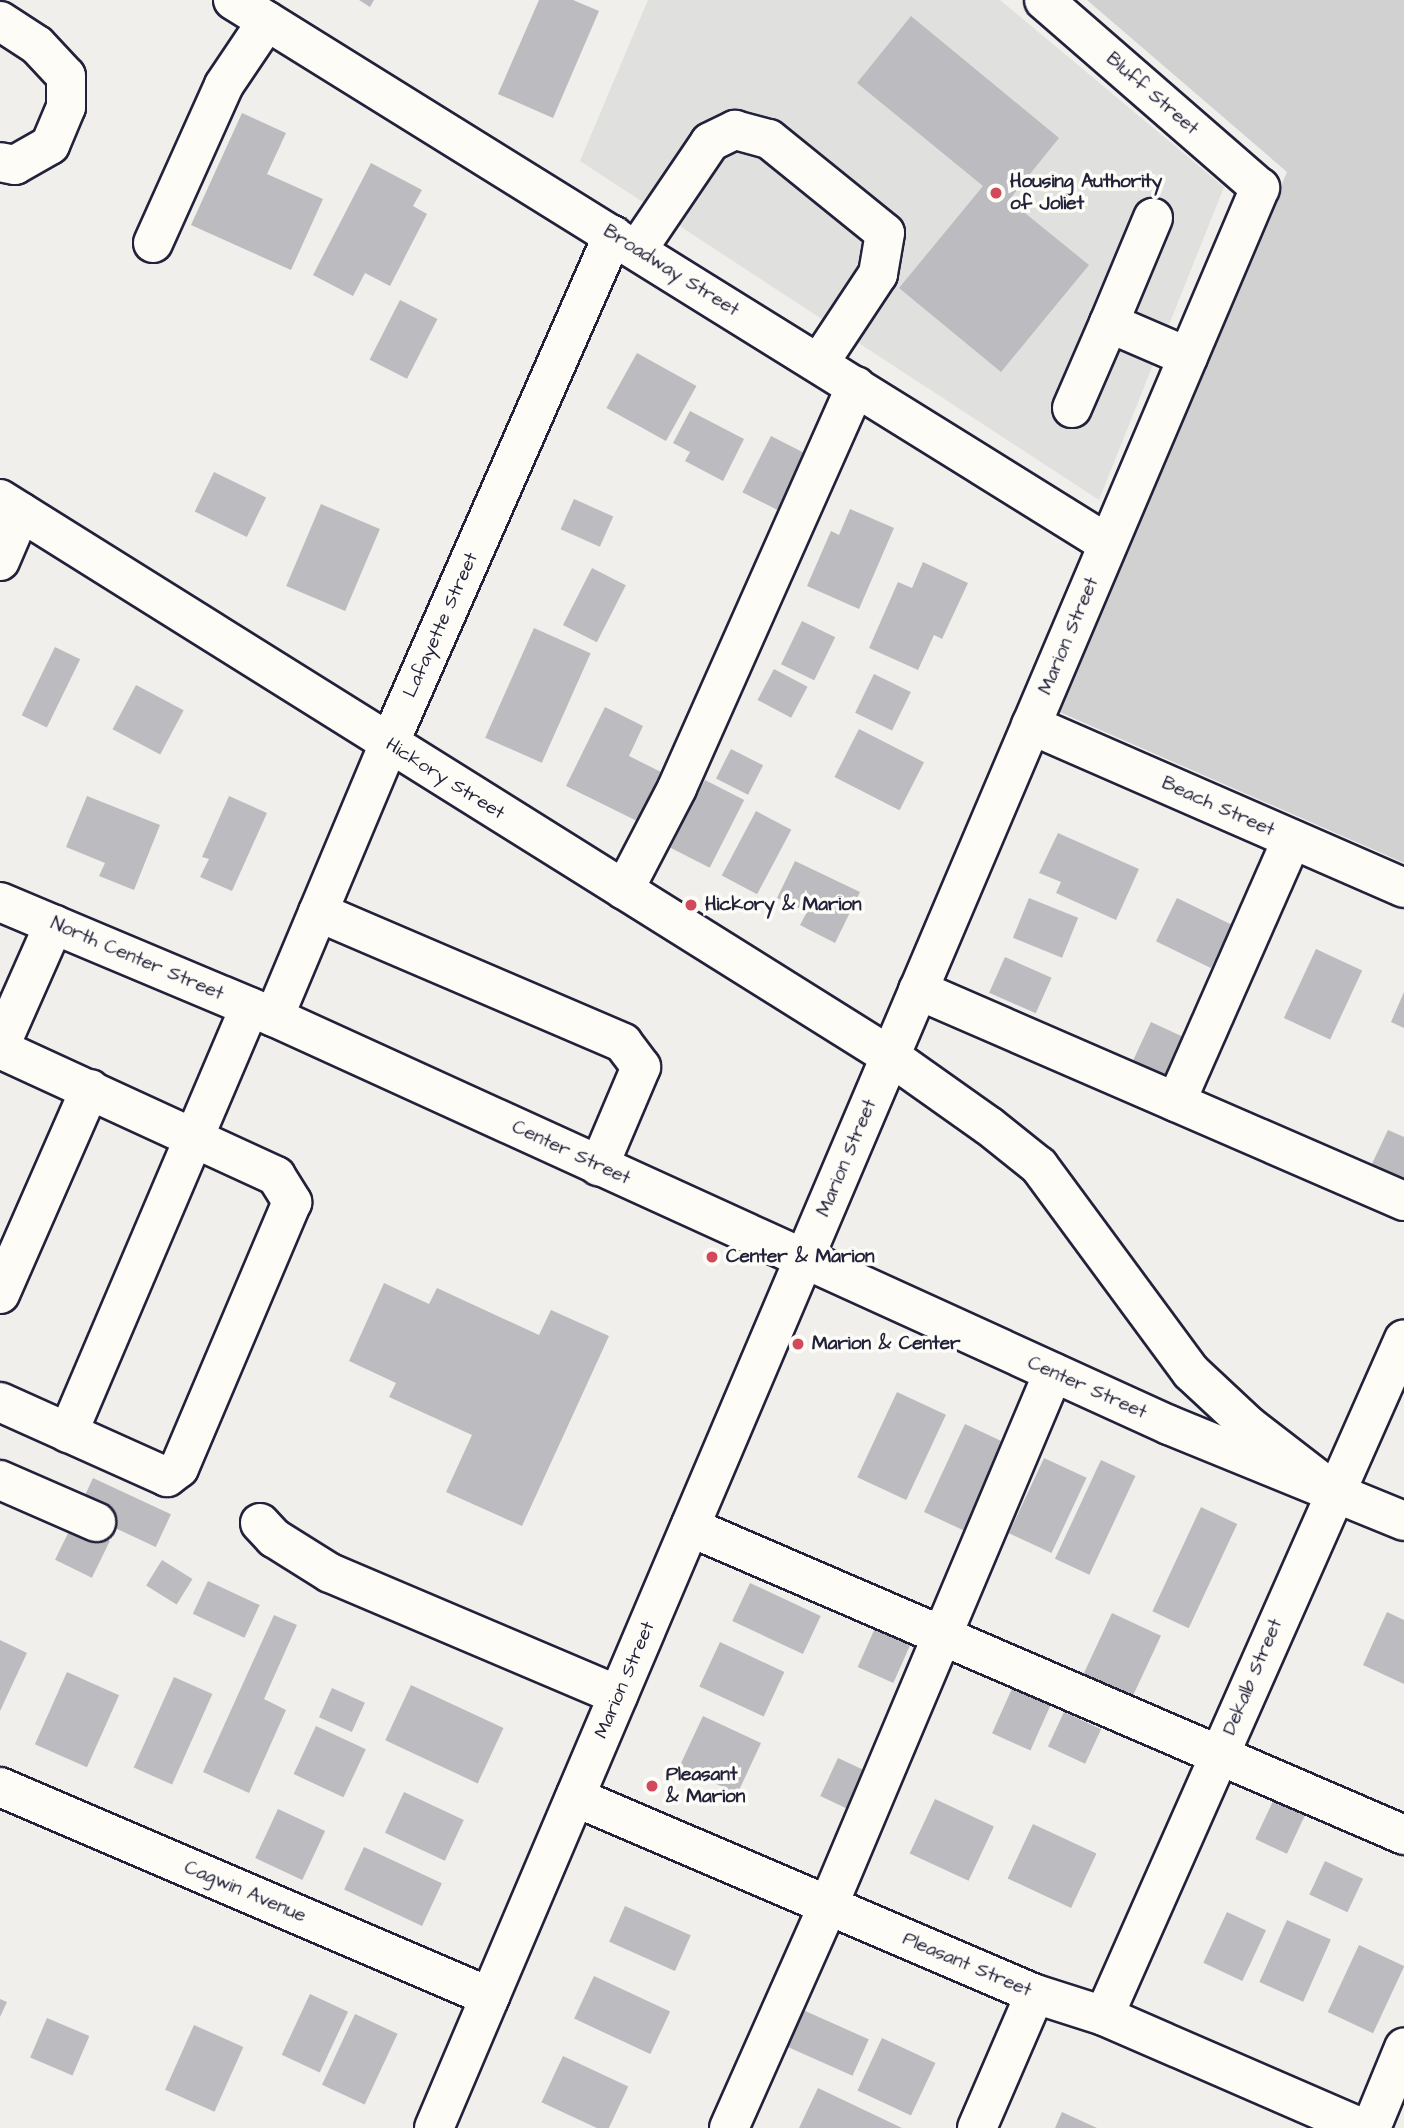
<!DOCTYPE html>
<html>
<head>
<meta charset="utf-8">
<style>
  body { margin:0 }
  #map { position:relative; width:1404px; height:2128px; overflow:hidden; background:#f0efec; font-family:"Architects Daughter",sans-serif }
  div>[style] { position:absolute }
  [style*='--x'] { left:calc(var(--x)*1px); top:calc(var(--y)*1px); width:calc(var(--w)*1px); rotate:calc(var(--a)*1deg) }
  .built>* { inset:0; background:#e0e0df }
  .green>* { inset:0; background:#d2d1d1 }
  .building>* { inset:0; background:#bcbcc0; transform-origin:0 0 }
  .roads { filter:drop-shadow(2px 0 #22223b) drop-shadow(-2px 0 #22223b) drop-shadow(0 2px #22223b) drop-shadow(0 -2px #22223b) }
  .minor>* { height:38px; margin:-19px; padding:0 19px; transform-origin:19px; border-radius:19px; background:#fdfcf7 }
  .dots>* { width:19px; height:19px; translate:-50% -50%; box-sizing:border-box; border:4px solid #fdfcf7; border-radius:50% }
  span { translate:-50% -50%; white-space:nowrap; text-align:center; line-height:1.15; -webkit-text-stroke:7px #fdfcf7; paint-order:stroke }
  .street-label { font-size:19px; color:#22223b }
  .poi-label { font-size:19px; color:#22223b; font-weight:700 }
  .left { translate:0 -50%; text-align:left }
</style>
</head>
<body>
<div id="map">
  <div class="built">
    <i style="clip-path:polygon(648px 0,1000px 0,1224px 187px,1099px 500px,580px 161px)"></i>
  </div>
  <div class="green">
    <i style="clip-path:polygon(1087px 0,1404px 0,1404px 863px,1057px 711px,1287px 172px)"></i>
  </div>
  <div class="building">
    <i style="clip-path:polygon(359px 0,374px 0,370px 7px)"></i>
    <i style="clip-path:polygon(539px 0,573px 0,599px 11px,553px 118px,498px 94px)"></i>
    <i style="clip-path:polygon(911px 16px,1059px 138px,1009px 200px,1089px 265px,1001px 372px,899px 288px,983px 186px,857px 83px)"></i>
    <i style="clip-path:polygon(242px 113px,286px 133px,267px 174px,323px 199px,291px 270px,191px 225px)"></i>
    <i style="clip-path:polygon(371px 163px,422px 190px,413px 206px,427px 214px,390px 286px,365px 273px,353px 296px,313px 275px)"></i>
    <i style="left:400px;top:300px;width:42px;height:67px;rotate:27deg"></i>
    <i style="left:637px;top:353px;width:68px;height:63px;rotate:29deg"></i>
    <i style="clip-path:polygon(690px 411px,744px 439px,723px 481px,685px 461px,690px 452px,673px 443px)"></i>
    <i style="left:771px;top:436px;width:45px;height:63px;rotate:27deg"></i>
    <i style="left:214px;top:472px;width:58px;height:44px;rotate:26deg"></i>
    <i style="left:574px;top:499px;width:43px;height:33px;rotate:24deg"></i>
    <i style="left:321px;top:504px;width:64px;height:89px;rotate:23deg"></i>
    <i style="clip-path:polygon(850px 509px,894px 528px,859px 609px,807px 586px,831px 531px,839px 535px)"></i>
    <i style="clip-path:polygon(923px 562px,968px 583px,942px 639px,934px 635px,918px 670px,869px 648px,898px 582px,912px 588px)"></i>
    <i style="left:592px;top:568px;width:38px;height:64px;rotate:27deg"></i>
    <i style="left:802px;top:621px;width:37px;height:48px;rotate:26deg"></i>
    <i style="left:534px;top:628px;width:62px;height:120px;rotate:24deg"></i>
    <i style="left:55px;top:647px;width:28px;height:76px;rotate:26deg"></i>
    <i style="left:774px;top:669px;width:38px;height:35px;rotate:28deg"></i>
    <i style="left:874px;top:674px;width:41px;height:43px;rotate:26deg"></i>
    <i style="left:136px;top:685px;width:54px;height:50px;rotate:28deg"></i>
    <i style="clip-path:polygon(605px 707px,643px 726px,629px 756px,661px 772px,637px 821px,566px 786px)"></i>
    <i style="left:859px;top:729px;width:73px;height:54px;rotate:27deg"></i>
    <i style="left:731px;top:749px;width:36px;height:33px;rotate:27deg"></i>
    <i style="left:705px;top:780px;width:44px;height:76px;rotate:27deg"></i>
    <i style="clip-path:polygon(87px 796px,160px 825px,134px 890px,99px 876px,105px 863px,66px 847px)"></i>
    <i style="clip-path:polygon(229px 796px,267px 813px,232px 891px,200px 877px,209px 859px,202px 857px)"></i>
    <i style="left:756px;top:811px;width:40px;height:73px;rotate:28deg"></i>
    <i style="clip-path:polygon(1058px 833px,1139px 869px,1116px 920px,1056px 893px,1061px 882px,1039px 873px)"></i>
    <i style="clip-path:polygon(795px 861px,860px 892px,835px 943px,800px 925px,807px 912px,777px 898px)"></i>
    <i style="left:1029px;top:898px;width:53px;height:43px;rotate:22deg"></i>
    <i style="left:1177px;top:898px;width:61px;height:48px;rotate:26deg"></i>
    <i style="left:1316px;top:949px;width:51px;height:76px;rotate:25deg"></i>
    <i style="left:1005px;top:957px;width:51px;height:39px;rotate:24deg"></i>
    <i style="clip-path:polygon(1404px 992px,1404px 1028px,1391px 1022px)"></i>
    <i style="left:1151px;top:1022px;width:38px;height:43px;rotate:25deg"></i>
    <i style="clip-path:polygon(1388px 1130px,1404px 1137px,1404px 1183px,1369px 1170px)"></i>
    <i style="clip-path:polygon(384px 1283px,429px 1304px,437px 1288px,539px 1335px,551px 1310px,609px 1336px,522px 1526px,446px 1492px,472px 1435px,389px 1397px,396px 1383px,349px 1361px)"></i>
    <i style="left:897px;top:1392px;width:54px;height:94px;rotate:25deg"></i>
    <i style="left:965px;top:1424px;width:53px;height:97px;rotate:25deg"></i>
    <i style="left:1044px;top:1458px;width:47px;height:83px;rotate:25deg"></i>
    <i style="left:1101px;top:1460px;width:38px;height:109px;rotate:25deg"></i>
    <i style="left:93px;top:1478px;width:86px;height:36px;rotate:25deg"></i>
    <i style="left:1201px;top:1507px;width:40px;height:115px;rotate:25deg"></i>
    <i style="left:73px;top:1523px;width:41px;height:41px;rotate:26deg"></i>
    <i style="left:162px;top:1560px;width:36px;height:30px;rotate:32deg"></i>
    <i style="left:208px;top:1581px;width:57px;height:36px;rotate:25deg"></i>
    <i style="left:750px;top:1583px;width:78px;height:42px;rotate:25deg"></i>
    <i style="clip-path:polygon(1387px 1612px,1404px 1620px,1404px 1684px,1363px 1665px)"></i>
    <i style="left:1112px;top:1613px;width:54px;height:69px;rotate:25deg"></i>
    <i style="clip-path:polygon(274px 1615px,297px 1625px,264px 1699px,286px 1710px,249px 1793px,203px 1772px)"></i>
    <i style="left:876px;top:1626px;width:39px;height:45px;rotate:24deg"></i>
    <i style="clip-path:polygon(0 1640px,27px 1653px,0 1711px)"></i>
    <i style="left:720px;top:1642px;width:71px;height:49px;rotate:25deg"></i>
    <i style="left:67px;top:1672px;width:57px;height:79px;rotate:24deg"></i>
    <i style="left:174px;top:1677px;width:42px;height:99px;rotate:24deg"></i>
    <i style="left:1014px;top:1684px;width:42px;height:54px;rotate:24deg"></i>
    <i style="left:411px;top:1685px;width:102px;height:61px;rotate:25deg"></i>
    <i style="left:332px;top:1688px;width:36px;height:32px;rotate:24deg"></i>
    <i style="left:1064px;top:1712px;width:41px;height:38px;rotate:25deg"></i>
    <i style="left:703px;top:1716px;width:64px;height:56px;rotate:25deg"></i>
    <i style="left:316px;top:1726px;width:55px;height:53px;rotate:25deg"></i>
    <i style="left:838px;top:1758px;width:41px;height:42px;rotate:25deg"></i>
    <i style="left:404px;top:1792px;width:66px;height:45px;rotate:25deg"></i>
    <i style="left:935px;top:1799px;width:65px;height:60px;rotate:25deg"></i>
    <i style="left:1273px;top:1801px;width:35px;height:42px;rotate:25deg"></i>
    <i style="left:278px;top:1809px;width:52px;height:54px;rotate:25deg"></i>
    <i style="left:1033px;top:1824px;width:70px;height:60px;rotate:25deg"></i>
    <i style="left:364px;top:1847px;width:86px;height:47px;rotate:25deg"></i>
    <i style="left:1325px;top:1861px;width:42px;height:37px;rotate:25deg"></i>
    <i style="left:625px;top:1906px;width:72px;height:39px;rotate:24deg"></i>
    <i style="left:1227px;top:1912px;width:43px;height:56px;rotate:25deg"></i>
    <i style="left:1287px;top:1920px;width:48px;height:68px;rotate:24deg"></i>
    <i style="left:1359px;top:1945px;width:50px;height:74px;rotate:25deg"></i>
    <i style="left:594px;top:1976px;width:84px;height:47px;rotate:25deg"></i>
    <i style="left:310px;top:1994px;width:42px;height:67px;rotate:25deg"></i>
    <i style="clip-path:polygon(0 1999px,7px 2002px,0 2017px)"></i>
    <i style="left:803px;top:2010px;width:72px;height:40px;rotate:24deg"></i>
    <i style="left:355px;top:2014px;width:47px;height:78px;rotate:25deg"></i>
    <i style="left:47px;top:2018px;width:46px;height:43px;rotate:23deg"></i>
    <i style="left:194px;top:2025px;width:54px;height:71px;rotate:24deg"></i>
    <i style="left:882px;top:2038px;width:59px;height:58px;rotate:25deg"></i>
    <i style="left:563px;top:2056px;width:72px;height:51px;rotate:25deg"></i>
    <i style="clip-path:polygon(818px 2088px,902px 2128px,799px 2128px)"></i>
    <i style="clip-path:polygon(1062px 2112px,1097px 2128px,1055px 2128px)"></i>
  </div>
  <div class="roads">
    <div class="minor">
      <i style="--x:233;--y:0;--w:1030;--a:31.87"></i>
      <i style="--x:0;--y:21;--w:44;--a:33"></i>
      <i style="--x:37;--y:45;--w:42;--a:46.9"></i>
      <i style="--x:66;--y:76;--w:31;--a:90"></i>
      <i style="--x:66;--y:107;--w:41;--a:112.8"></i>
      <i style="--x:50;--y:145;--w:40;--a:150.3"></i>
      <i style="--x:15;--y:165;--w:15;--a:-169"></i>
      <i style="--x:153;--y:243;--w:173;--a:-65.8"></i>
      <i style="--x:224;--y:85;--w:77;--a:-56.1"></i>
      <i style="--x:637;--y:250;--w:130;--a:-55.9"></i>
      <i style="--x:710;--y:142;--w:28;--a:-26"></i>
      <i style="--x:735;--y:130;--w:35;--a:15"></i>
      <i style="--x:769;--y:139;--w:149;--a:39"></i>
      <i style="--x:885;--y:233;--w:42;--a:99.7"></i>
      <i style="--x:878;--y:274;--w:107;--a:123.5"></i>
      <i style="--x:1109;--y:323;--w:114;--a:-67.3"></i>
      <i style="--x:1072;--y:408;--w:93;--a:-66.5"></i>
      <i style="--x:1109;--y:323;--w:86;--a:23.3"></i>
      <i style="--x:0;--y:499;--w:1050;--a:32.04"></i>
      <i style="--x:890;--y:1056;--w:121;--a:35.3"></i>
      <i style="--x:989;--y:1126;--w:64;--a:38.7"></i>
      <i style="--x:1039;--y:1166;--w:256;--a:53.6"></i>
      <i style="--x:1191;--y:1372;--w:79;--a:43"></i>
      <i style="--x:1249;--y:1426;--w:106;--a:37.7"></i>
      <i style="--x:0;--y:561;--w:53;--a:-66.8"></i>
      <i style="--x:1031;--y:725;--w:407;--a:23.6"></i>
      <i style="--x:624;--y:890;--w:115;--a:-62.5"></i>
      <i style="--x:677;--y:788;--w:440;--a:-66"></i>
      <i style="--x:0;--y:902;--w:297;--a:22.8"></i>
      <i style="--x:274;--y:1017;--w:984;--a:24.51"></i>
      <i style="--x:1169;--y:1425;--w:254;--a:22.2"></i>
      <i style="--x:318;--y:912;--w:332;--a:23.2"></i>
      <i style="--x:623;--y:1043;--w:30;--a:53"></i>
      <i style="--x:641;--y:1067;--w:108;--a:113"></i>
      <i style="--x:918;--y:990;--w:530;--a:23.47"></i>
      <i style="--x:274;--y:1017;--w:296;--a:-67.2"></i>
      <i style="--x:389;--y:744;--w:556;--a:-66.25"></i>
      <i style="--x:0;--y:1046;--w:133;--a:-66.1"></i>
      <i style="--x:0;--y:1049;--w:304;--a:24.7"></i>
      <i style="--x:276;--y:1176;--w:31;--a:58"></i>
      <i style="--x:292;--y:1202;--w:289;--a:113"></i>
      <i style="--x:179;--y:1468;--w:15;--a:143"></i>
      <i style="--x:167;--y:1477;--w:183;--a:-155.8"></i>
      <i style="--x:1176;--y:1102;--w:287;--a:-66.2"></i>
      <i style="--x:0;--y:1294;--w:224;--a:-66.3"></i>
      <i style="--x:68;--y:1433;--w:463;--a:-66.9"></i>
      <i style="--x:0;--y:1480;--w:105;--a:23.6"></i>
      <i style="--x:260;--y:1523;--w:21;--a:47"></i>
      <i style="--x:274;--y:1538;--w:66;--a:32"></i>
      <i style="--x:330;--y:1573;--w:313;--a:23"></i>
      <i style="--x:690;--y:1527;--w:778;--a:23.33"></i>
      <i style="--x:0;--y:1787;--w:533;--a:23.2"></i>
      <i style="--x:575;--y:1797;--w:500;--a:23.18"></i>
      <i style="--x:1035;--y:1994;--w:72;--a:17.7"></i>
      <i style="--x:1104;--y:2016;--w:281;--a:23.5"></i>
      <i style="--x:1104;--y:2016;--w:740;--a:-66.1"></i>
      <i style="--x:434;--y:2128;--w:2109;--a:-66.94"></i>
      <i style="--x:1260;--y:188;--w:286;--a:-139"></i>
      <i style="--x:729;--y:2128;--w:243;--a:-66"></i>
      <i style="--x:828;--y:1906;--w:579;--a:-67.11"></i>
      <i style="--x:977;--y:2128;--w:146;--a:-66.6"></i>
      <i style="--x:1371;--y:2128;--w:87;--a:-67.6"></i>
    </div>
  </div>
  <div class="dots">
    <i style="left:996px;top:193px;background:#d1495b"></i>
    <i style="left:691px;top:905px;background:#d1495b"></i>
    <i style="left:712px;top:1257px;background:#d1495b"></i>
    <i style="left:798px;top:1344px;background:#d1495b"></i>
    <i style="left:652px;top:1786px;background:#d1495b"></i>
  </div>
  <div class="street-label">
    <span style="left:1152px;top:94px;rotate:41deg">Bluff Street</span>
    <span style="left:671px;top:271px;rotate:32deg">Broadway Street</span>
    <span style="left:441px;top:625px;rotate:-66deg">Lafayette Street</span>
    <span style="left:1069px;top:636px;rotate:-67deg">Marion Street</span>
    <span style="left:445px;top:779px;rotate:32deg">Hickory Street</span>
    <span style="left:1218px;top:807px;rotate:24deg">Beach Street</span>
    <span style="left:137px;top:959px;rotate:23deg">North Center Street</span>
    <span style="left:571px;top:1153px;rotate:25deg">Center Street</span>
    <span style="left:847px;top:1158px;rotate:-67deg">Marion Street</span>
    <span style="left:1087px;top:1388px;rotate:24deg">Center Street</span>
    <span style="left:1253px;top:1677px;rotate:-67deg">Dekalb Street</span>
    <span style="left:625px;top:1680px;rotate:-67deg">Marion Street</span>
    <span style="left:245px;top:1892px;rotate:23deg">Cagwin Avenue</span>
    <span style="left:967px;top:1965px;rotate:23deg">Pleasant Street</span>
  </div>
  <div class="poi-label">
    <span class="left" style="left:1010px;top:193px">Housing Authority<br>of Joliet</span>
    <span class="left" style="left:705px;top:905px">Hickory &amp; Marion</span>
    <span class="left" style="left:726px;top:1257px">Center &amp; Marion</span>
    <span class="left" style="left:812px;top:1344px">Marion &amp; Center</span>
    <span class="left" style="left:666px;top:1786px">Pleasant<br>&amp; Marion</span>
  </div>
</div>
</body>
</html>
